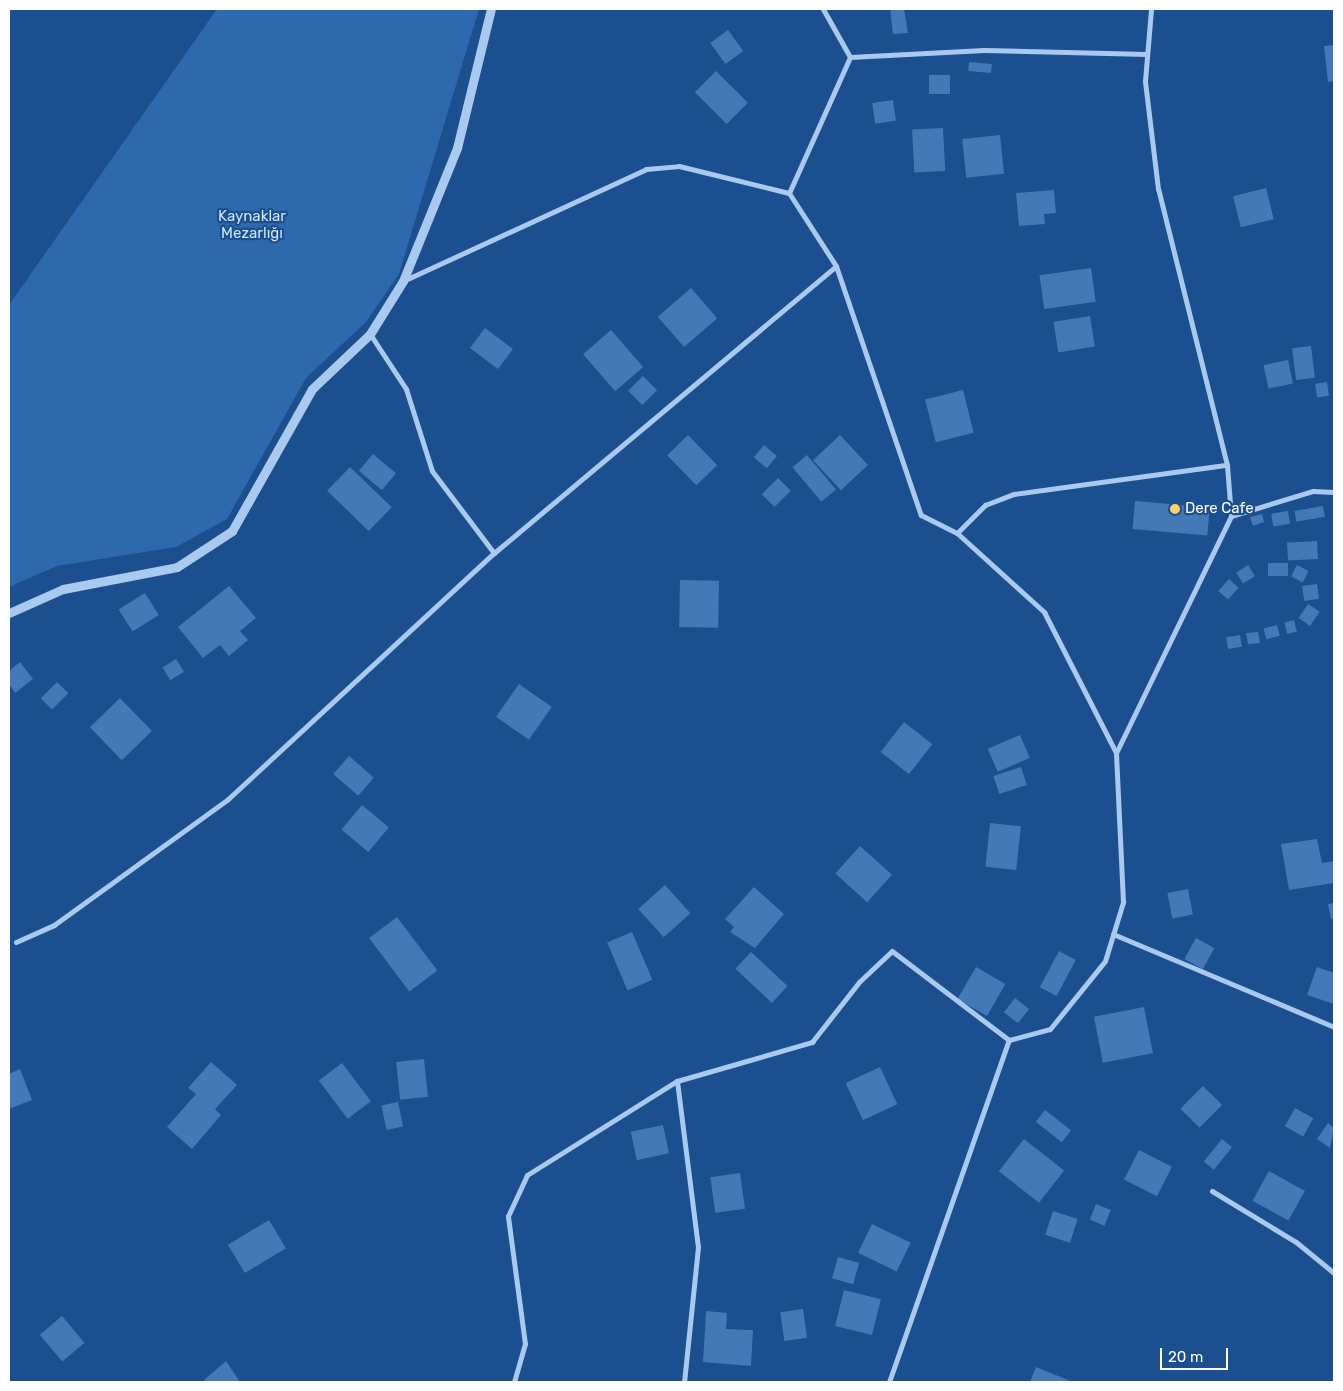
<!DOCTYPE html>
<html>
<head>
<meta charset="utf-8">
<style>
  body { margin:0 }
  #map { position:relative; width:1343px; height:1391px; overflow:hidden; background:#1b4f8f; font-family:Rubik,sans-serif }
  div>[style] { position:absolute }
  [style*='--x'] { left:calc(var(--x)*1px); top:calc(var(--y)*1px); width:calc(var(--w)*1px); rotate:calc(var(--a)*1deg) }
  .green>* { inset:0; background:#2e69ad }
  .building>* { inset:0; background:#4478b7; transform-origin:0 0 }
  .minor>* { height:5px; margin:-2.5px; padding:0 2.5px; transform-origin:2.5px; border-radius:2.5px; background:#a9c9ee }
  .tertiary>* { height:9px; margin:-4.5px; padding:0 4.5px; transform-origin:4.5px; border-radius:4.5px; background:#a9c9ee }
  .dots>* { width:14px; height:14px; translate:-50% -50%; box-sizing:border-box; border:2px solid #1b4f8f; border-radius:50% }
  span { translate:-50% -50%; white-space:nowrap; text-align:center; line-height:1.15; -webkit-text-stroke:4.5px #1b4f8f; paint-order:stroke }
  .park-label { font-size:15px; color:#cfe3fa }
  .poi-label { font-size:15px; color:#fff }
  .left { translate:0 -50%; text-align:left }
  .frame { position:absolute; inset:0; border:10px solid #fff; pointer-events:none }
  .scale { position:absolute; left:1160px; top:1348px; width:68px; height:22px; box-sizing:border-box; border:2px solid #fff; border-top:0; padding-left:6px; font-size:15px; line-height:18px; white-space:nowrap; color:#fff; -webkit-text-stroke:4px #1b4f8f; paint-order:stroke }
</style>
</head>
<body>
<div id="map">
  <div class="green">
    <i style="clip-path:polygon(217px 9px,479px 9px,399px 274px,366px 322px,306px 378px,227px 519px,176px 547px,57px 566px,9px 587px,9px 305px)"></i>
  </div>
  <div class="building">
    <i style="clip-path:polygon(890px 9px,904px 9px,908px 33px,893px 34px)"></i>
    <i style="left:728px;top:30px;width:26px;height:22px;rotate:54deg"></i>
    <i style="clip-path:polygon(1334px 45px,1334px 81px,1328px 82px,1324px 46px)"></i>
    <i style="left:969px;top:62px;width:23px;height:9px;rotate:5deg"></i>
    <i style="left:716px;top:71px;width:45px;height:30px;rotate:45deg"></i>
    <i style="left:950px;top:75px;width:19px;height:21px;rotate:90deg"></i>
    <i style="left:893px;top:100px;width:21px;height:21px;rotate:82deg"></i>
    <i style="left:943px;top:128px;width:43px;height:31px;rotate:87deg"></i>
    <i style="left:1000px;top:135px;width:39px;height:38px;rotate:84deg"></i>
    <i style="left:1266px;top:188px;width:32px;height:34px;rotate:76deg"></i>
    <i style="clip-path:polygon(1054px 190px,1056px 213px,1044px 214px,1045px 224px,1019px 226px,1016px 193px)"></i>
    <i style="left:1091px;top:268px;width:34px;height:52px;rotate:82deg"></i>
    <i style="left:691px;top:288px;width:40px;height:44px;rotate:49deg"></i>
    <i style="left:1090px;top:316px;width:31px;height:37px;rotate:81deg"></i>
    <i style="left:485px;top:328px;width:35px;height:25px;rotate:37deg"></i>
    <i style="left:611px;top:330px;width:49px;height:37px;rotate:49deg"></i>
    <i style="left:1311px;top:346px;width:32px;height:19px;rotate:83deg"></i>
    <i style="left:1288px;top:360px;width:24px;height:25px;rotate:78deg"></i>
    <i style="left:643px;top:376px;width:20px;height:21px;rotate:45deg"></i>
    <i style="left:1327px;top:382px;width:14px;height:12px;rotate:82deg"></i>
    <i style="left:963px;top:390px;width:44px;height:39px;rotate:76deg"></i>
    <i style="left:688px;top:435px;width:42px;height:29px;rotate:46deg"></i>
    <i style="left:840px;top:435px;width:41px;height:37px;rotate:47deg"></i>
    <i style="left:764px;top:445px;width:17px;height:16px;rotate:40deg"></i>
    <i style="left:373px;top:454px;width:30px;height:22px;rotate:40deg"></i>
    <i style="left:807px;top:455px;width:45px;height:19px;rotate:50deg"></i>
    <i style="left:350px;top:467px;width:58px;height:33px;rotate:44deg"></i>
    <i style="left:778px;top:478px;width:18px;height:23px;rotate:45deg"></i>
    <i style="left:1135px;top:501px;width:75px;height:28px;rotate:5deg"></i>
    <i style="left:1323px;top:506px;width:11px;height:29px;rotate:80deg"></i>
    <i style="left:1288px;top:511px;width:13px;height:17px;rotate:81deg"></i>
    <i style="clip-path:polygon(1262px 514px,1264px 522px,1253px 526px,1250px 517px)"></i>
    <i style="left:1317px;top:541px;width:18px;height:30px;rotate:87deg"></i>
    <i style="left:1288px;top:563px;width:13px;height:20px;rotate:90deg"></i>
    <i style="left:1248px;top:565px;width:13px;height:14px;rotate:58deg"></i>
    <i style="left:1297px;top:565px;width:13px;height:13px;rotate:27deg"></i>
    <i style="left:1229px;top:579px;width:13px;height:16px;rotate:42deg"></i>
    <i style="left:680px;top:580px;width:39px;height:47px;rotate:1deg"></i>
    <i style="left:1317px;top:584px;width:15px;height:15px;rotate:82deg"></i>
    <i style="clip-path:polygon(229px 586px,256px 618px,240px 631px,248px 640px,229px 656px,220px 645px,203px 658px,178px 627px)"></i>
    <i style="left:145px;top:593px;width:26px;height:31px;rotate:58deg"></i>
    <i style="left:1308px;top:604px;width:14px;height:17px;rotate:34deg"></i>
    <i style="left:1294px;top:620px;width:12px;height:10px;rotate:76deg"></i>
    <i style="left:1277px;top:625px;width:11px;height:14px;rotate:75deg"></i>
    <i style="clip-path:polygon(1258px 632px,1260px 643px,1248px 644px,1246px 633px)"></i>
    <i style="left:1240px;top:635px;width:12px;height:14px;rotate:81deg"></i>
    <i style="left:176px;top:659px;width:15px;height:16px;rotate:58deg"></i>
    <i style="clip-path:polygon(20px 662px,33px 679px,15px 693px,9px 684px,9px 671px)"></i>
    <i style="left:57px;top:682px;width:16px;height:23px;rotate:45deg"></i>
    <i style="left:519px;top:684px;width:40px;height:40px;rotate:35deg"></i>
    <i style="left:120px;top:698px;width:46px;height:42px;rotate:46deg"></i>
    <i style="left:904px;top:722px;width:36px;height:38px;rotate:38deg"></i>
    <i style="left:1020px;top:735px;width:25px;height:35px;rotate:67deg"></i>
    <i style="left:349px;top:756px;width:33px;height:24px;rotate:41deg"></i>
    <i style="left:1021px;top:767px;width:19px;height:29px;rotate:72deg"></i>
    <i style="left:362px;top:805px;width:35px;height:32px;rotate:40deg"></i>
    <i style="left:990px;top:823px;width:31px;height:44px;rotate:6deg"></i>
    <i style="clip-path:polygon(1317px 839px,1322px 863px,1334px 861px,1334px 883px,1289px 890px,1281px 844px)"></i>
    <i style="left:860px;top:846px;width:43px;height:37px;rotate:42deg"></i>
    <i style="left:665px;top:885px;width:38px;height:36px;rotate:48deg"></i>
    <i style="clip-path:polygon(754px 887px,784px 914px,755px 948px,730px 932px,734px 927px,725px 919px)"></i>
    <i style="left:1188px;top:889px;width:26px;height:21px;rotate:79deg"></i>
    <i style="clip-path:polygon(1334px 903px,1334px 918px,1331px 919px,1328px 904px)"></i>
    <i style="left:397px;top:917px;width:67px;height:35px;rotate:53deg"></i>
    <i style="left:632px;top:932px;width:52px;height:27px;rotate:67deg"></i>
    <i style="left:1196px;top:938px;width:21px;height:24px;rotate:29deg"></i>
    <i style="left:1059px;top:951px;width:19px;height:41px;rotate:28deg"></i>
    <i style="left:751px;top:952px;width:50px;height:23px;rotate:43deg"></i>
    <i style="left:976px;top:967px;width:34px;height:37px;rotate:30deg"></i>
    <i style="clip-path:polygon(1317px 967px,1334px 973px,1334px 1004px,1307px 995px)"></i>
    <i style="left:1015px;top:998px;width:18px;height:18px;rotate:38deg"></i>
    <i style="left:1144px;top:1007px;width:47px;height:51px;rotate:79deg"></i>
    <i style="left:424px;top:1059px;width:38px;height:28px;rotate:84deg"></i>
    <i style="clip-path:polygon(211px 1062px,237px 1085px,215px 1109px,221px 1115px,192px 1149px,167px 1127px,196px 1094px,188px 1088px)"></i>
    <i style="left:342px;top:1063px;width:48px;height:29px;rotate:53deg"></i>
    <i style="left:880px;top:1067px;width:41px;height:38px;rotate:65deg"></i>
    <i style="clip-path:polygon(20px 1069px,32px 1100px,9px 1109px,9px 1074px)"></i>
    <i style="left:1203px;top:1086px;width:27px;height:32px;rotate:45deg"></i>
    <i style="left:398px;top:1102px;width:25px;height:17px;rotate:78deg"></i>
    <i style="left:1295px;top:1108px;width:21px;height:21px;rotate:29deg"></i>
    <i style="left:1045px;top:1110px;width:33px;height:15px;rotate:38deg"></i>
    <i style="clip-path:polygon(1328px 1123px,1334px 1128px,1330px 1148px,1317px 1139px)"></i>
    <i style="left:663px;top:1125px;width:29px;height:33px;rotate:78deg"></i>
    <i style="left:1024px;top:1139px;width:51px;height:41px;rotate:38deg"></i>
    <i style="left:1222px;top:1139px;width:13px;height:29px;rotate:39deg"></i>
    <i style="left:1139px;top:1150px;width:37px;height:33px;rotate:27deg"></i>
    <i style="left:1269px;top:1171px;width:41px;height:34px;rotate:29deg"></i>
    <i style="left:740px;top:1173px;width:36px;height:30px;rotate:82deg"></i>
    <i style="left:1096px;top:1204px;width:16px;height:17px;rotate:22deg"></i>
    <i style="left:1053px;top:1211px;width:26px;height:25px;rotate:18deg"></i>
    <i style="left:269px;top:1220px;width:33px;height:48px;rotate:59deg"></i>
    <i style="left:872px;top:1224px;width:43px;height:32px;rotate:26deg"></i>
    <i style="left:838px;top:1257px;width:22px;height:22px;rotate:16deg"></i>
    <i style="left:844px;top:1290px;width:38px;height:37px;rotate:14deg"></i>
    <i style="left:803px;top:1309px;width:29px;height:23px;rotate:82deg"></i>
    <i style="clip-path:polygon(706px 1311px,727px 1313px,726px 1329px,753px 1330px,751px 1366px,703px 1362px)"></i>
    <i style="left:62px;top:1316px;width:35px;height:29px;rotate:50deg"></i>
    <i style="clip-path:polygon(226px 1361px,240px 1382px,205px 1382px,204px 1380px)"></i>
    <i style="clip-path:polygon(1036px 1367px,1073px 1382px,1030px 1382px)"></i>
  </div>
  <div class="minor">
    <i style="--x:823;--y:9;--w:55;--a:60.6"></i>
    <i style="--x:850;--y:57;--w:134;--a:-3"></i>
    <i style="--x:984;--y:50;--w:163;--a:1.4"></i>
    <i style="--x:789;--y:193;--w:149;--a:-65.8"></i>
    <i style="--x:403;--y:281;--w:268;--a:-24.7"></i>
    <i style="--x:646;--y:169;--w:33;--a:-5"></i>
    <i style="--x:679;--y:166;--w:113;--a:13.8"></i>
    <i style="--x:789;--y:193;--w:87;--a:57.2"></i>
    <i style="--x:836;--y:266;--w:263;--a:71.2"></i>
    <i style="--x:921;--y:515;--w:40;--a:26.6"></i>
    <i style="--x:957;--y:533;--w:118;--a:42.2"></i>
    <i style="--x:1044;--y:612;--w:158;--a:62.9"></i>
    <i style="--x:370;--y:334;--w:66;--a:56.8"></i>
    <i style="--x:406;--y:389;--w:86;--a:72.4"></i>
    <i style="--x:432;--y:471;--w:103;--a:52.9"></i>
    <i style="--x:1231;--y:516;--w:86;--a:-17"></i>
    <i style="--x:1313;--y:491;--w:21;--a:3"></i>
    <i style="--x:957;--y:533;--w:40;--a:-45"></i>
    <i style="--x:985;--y:505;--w:31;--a:-21"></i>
    <i style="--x:1014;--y:494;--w:215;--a:-7.8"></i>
    <i style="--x:1113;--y:934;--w:240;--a:22.8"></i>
    <i style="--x:16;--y:942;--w:42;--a:-24.1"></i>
    <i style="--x:54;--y:925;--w:215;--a:-35.9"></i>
    <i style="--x:228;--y:799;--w:362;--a:-42.8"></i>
    <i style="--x:494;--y:553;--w:446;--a:-40"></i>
    <i style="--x:677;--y:1081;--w:167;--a:82.8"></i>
    <i style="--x:698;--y:1247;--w:136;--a:95.9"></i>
    <i style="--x:1212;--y:1191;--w:98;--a:31.3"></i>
    <i style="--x:1296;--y:1242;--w:49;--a:39.2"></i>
    <i style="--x:514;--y:1382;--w:40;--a:-74"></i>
    <i style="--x:525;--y:1344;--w:129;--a:-97.6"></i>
    <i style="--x:508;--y:1216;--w:45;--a:-65.1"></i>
    <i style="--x:527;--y:1175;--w:177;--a:-32.1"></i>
    <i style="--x:677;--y:1081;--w:141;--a:-16.1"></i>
    <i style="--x:812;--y:1042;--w:76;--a:-51.9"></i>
    <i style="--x:859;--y:982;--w:45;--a:-43.2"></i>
    <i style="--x:892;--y:951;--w:147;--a:37.3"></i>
    <i style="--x:1009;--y:1040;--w:42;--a:-15"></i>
    <i style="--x:1050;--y:1029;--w:87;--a:-51"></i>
    <i style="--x:1105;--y:961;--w:62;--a:-73"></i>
    <i style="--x:1123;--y:902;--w:149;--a:-92.7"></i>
    <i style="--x:1116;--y:753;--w:263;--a:-64.1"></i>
    <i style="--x:1231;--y:516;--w:51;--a:-94.5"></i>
    <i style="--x:1227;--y:465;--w:284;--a:-104"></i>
    <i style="--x:1158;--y:189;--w:109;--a:-96.9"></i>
    <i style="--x:1145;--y:81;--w:72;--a:-85.2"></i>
    <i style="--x:889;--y:1382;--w:362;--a:-70.7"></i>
  </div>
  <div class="tertiary">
    <i style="--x:9;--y:613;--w:59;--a:-24"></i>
    <i style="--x:63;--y:589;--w:116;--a:-10.9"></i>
    <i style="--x:177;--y:567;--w:66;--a:-33.2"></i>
    <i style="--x:232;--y:531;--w:163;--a:-60.6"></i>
    <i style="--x:312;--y:389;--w:80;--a:-43.5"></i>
    <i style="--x:370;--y:334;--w:62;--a:-58.1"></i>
    <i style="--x:403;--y:281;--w:144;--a:-67.9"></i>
    <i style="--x:457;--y:148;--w:143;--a:-76.3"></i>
  </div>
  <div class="dots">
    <i style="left:1175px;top:509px;background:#ffd166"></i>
  </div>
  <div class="park-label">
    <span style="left:252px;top:225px">Kaynaklar<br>Mezarlığı</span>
  </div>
  <div class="poi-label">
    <span class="left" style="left:1185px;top:509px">Dere Cafe</span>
  </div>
  <div class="frame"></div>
  <div class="scale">20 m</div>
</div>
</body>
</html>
